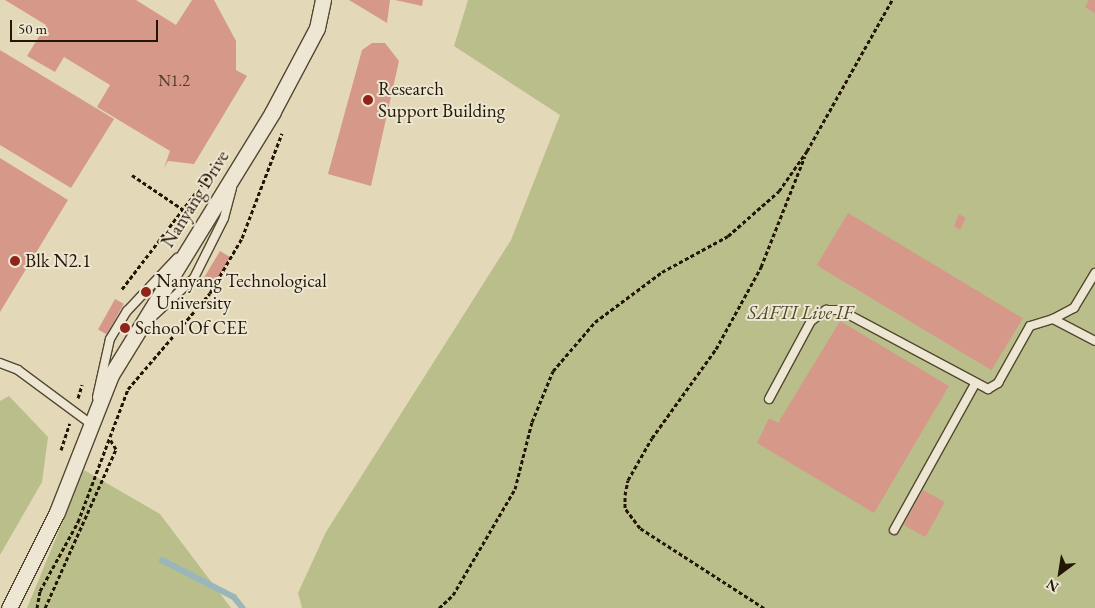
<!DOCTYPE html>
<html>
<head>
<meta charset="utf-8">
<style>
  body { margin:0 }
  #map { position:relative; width:1095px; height:608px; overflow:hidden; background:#e3d9b9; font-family:"EB Garamond",serif }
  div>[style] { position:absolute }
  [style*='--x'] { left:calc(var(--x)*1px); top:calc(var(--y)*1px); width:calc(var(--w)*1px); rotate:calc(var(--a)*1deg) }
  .green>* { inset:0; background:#babe8b }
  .stream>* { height:5.5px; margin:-2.75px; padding:0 2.75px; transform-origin:2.75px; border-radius:2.75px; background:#99b7ba }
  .building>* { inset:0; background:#d69989; transform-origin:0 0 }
  .path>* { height:3px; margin-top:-1.5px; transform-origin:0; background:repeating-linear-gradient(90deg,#231605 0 4px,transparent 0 6.5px) }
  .roads { filter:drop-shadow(1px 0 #534732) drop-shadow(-1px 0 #534732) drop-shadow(0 1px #534732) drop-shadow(0 -1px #534732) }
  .lane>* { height:8px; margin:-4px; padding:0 4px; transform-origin:4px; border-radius:4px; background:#ede6d2 }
  .street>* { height:15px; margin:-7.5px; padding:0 7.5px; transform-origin:7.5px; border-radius:7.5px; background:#ede6d2 }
  .dots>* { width:14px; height:14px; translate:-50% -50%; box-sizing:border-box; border:2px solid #ede6d2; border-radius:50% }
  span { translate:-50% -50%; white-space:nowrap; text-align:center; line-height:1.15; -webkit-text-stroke:4px #ede6d2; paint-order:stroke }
  .number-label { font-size:16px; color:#503726 }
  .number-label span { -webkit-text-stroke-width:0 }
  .poi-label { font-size:19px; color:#231605 }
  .left { translate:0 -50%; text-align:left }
  .street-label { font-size:19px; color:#231605 }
  .park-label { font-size:19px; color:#50482d; font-style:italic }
  .north { position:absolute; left:1035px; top:548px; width:50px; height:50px; -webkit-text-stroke:4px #ede6d2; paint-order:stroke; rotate:211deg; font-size:14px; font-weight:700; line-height:20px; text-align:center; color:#231605 }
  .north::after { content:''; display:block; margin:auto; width:18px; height:22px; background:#231605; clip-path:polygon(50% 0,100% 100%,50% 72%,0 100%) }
  .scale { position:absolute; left:10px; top:20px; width:148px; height:22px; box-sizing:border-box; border:2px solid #231605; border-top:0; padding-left:6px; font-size:15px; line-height:18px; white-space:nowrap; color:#231605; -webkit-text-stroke:4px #ede6d2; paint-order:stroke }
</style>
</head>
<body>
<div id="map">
  <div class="green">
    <i style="clip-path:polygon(468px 0,1095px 0,1095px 608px,302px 608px,298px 593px,326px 532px,511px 240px,560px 115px,454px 46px)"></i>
    <i style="clip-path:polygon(9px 396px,48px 437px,42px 482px,0 555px,0 401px)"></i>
    <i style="clip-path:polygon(84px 470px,160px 514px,231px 608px,27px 608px)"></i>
  </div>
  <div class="stream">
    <i style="--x:162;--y:560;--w:81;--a:27.2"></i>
    <i style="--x:234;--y:597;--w:14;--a:51"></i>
  </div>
  <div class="building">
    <i style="clip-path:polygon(5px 0,136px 0,176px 25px,192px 0,214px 0,236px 41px,236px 70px,247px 76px,194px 164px,168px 161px,164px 168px,170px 151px,97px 107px,110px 85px,64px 57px,55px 72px,27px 56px,46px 25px)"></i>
    <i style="clip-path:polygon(349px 0,390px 0,387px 23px)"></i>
    <i style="clip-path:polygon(395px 0,423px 0,422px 6px)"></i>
    <i style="clip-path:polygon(1089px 0,1095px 0,1095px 13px,1085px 7px)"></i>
    <i style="clip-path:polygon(372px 43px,385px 43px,399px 61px,371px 186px,328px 174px,362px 50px)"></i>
    <i style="clip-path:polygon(0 50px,114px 119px,71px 188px,0 145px)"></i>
    <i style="clip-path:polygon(0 158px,68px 200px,0 312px)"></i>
    <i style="left:848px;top:213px;width:204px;height:61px;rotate:31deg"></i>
    <i style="clip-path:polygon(959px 214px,966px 218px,960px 230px,954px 226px)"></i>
    <i style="left:220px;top:251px;width:12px;height:34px;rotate:31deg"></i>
    <i style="left:115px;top:299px;width:10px;height:35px;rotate:29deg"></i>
    <i style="clip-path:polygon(840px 321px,949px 386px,874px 513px,757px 443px,769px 418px,778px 423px)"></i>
    <i style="left:923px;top:490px;width:25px;height:40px;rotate:29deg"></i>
  </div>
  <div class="path">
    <i style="--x:132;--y:175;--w:71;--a:34.1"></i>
    <i style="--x:122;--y:289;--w:160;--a:-52.6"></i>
    <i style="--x:78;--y:398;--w:14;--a:-73"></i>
    <i style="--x:61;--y:450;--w:28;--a:-72"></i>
    <i style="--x:37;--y:608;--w:17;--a:-80"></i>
    <i style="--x:40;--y:591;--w:79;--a:-61.2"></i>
    <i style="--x:78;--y:522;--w:142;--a:-69.4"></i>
    <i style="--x:128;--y:389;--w:126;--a:-49.5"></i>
    <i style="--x:210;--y:293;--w:64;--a:-59.8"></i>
    <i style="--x:242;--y:238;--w:112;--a:-69.1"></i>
    <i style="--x:45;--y:608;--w:174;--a:-65.9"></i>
    <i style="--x:116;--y:449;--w:12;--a:-121"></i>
    <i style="--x:439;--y:608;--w:19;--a:-43"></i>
    <i style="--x:453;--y:595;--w:123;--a:-59.7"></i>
    <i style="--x:515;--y:489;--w:69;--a:-75.8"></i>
    <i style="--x:532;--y:422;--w:55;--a:-67.6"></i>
    <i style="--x:553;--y:371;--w:65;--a:-49.4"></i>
    <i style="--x:595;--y:322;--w:84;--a:-36.7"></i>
    <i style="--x:662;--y:272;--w:75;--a:-28.6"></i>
    <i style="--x:728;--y:236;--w:68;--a:-41.4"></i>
    <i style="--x:779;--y:191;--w:49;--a:-55"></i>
    <i style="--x:807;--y:151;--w:173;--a:-60.6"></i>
    <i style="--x:764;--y:608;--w:148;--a:-147.2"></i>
    <i style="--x:640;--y:528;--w:25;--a:-127"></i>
    <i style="--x:625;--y:508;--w:13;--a:-90"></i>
    <i style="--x:625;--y:495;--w:15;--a:-79"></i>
    <i style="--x:628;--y:480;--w:48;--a:-60.3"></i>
    <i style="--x:652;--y:438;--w:110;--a:-54.3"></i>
    <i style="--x:716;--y:349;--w:94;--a:-61.2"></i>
    <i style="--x:761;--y:267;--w:119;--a:-68.4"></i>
  </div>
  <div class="roads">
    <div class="lane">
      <i style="--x:150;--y:319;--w:60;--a:-43"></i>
      <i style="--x:194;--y:278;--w:67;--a:-63.4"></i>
      <i style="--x:224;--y:218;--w:31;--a:-75"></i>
      <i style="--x:1053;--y:319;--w:24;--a:-28"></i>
      <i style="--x:1074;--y:308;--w:41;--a:-59"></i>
      <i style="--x:0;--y:363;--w:19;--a:21"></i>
      <i style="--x:18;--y:370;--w:91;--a:36.5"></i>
      <i style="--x:97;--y:397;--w:59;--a:-77.4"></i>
      <i style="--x:110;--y:339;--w:33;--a:-59"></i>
      <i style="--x:127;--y:311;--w:73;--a:-46.7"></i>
      <i style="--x:769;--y:399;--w:89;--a:-61.7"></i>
      <i style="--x:811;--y:321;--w:19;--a:-36"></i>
      <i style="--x:826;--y:310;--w:14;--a:0"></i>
      <i style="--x:840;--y:310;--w:168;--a:28.1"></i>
      <i style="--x:988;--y:389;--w:12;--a:-31"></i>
      <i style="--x:998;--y:383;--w:65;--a:-60.7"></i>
      <i style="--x:1030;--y:326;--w:24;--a:-17"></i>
      <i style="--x:1053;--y:319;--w:47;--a:27.6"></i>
      <i style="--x:894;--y:530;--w:167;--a:-61"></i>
    </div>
    <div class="street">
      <i style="--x:9;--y:608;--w:107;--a:-63.4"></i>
      <i style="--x:57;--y:512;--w:147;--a:-68.5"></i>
      <i style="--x:111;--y:375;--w:308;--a:-58.4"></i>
      <i style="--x:272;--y:113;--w:96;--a:-62.1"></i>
      <i style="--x:317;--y:28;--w:29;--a:-78"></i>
    </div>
  </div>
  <div class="dots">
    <i style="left:368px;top:100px;background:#8f2418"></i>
    <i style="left:15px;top:261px;background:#8f2418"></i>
    <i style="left:146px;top:292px;background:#8f2418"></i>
    <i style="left:125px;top:328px;background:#8f2418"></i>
  </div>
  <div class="number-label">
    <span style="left:174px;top:81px">N1.2</span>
  </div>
  <div class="poi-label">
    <span class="left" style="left:378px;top:100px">Research<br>Support Building</span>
    <span class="left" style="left:25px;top:261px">Blk N2.1</span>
    <span class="left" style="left:156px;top:292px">Nanyang Technological<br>University</span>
    <span class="left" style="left:135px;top:328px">School Of CEE</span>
  </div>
  <div class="street-label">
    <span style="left:195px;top:199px;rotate:-58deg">Nanyang Drive</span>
  </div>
  <div class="park-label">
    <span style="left:800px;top:313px">SAFTI Live IF</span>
  </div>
  <div class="north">N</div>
  <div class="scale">50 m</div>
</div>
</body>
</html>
